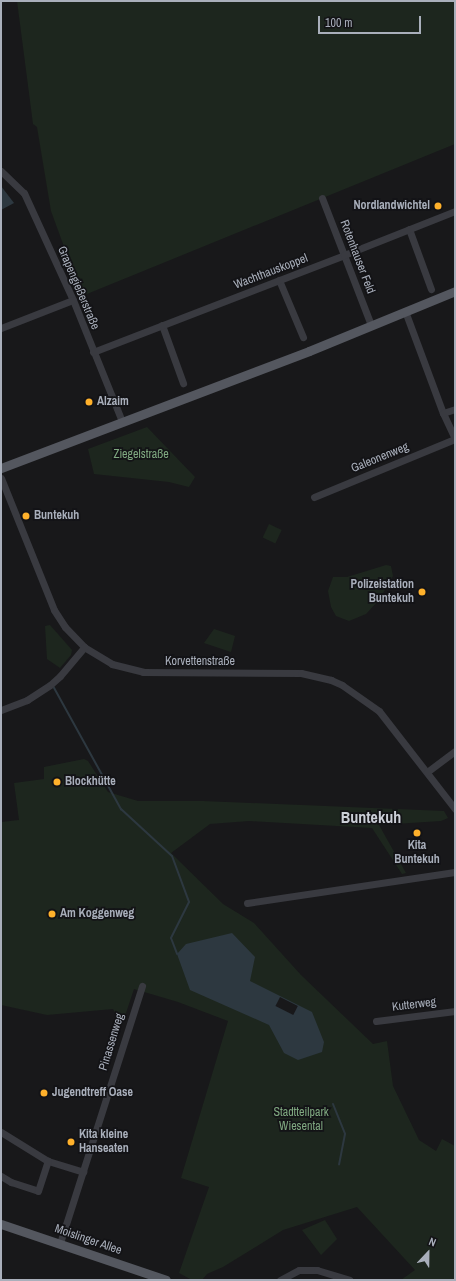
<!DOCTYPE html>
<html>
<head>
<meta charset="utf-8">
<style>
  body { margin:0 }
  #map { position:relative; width:456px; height:1281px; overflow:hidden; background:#18181a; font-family:"Archivo Narrow",sans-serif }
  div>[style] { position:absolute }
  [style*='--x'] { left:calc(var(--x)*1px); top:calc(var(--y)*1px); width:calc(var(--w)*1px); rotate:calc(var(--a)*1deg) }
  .green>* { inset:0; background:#1d261e; transform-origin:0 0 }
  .water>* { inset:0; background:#2d3840 }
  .pier>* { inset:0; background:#18181a; transform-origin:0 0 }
  .stream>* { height:2px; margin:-1px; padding:0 1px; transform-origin:1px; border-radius:1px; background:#2d3840 }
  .minor>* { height:7px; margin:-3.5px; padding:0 3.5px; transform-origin:3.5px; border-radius:3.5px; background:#393a40 }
  .major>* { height:9px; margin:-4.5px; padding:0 4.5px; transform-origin:4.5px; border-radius:4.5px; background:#54575f }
  .dots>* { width:11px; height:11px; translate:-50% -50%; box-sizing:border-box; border:2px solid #131316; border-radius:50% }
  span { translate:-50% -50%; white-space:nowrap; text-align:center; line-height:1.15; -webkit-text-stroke:3.5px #131316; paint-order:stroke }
  .poi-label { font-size:12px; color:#a9afbb; font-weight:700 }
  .right { translate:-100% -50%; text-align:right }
  .left { translate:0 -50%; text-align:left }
  .street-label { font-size:12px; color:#a9afbb }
  .park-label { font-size:12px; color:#7fa880 }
  .district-label { font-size:16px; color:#cbced7; font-weight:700 }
  .frame { position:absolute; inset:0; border:2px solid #a9afbb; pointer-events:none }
  .north { position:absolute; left:408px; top:1233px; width:40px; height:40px; -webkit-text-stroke:3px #131316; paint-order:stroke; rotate:22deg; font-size:11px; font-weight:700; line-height:16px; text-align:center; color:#a9afbb }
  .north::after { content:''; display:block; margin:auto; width:14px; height:18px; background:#a9afbb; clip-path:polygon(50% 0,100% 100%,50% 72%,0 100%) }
  .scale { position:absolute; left:318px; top:16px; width:103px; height:18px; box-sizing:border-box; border:2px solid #a9afbb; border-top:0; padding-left:5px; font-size:12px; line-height:14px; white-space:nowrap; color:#a9afbb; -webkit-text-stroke:3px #131316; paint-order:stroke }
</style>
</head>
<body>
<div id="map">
  <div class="green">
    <i style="clip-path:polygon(17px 1px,455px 1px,455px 144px,82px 296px,51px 211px,37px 127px,33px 124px)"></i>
    <i style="clip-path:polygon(147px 427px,195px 477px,189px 487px,169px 482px,94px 474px,88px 449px)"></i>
    <i style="left:269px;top:524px;width:14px;height:15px;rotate:25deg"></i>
    <i style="clip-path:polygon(386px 565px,391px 566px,393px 576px,379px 600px,366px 614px,349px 621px,336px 616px,331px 607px,328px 591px,333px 577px,347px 577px)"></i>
    <i style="clip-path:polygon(50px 625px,72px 650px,71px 655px,60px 668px,47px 659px,45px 626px)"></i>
    <i style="clip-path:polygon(214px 629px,235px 636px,231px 652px,204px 643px)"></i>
    <i style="clip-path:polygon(84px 759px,88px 761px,108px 792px,138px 801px,203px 801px,444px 811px,448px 818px,441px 821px,379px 825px,406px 873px,402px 874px,372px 828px,249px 821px,210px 824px,171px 853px,223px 904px,254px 923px,301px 975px,373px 1044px,387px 1041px,393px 1086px,419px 1140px,436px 1151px,442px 1139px,455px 1146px,455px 1280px,401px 1280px,415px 1270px,357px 1207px,283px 1230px,223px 1267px,207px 1274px,202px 1280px,192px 1280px,179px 1273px,209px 1187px,181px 1178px,228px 1021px,178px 1002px,134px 989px,122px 1025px,113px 1009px,47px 1015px,1px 1005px,1px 822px,19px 820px,14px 783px,44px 779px,44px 767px)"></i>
    <i style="clip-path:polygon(325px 1220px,337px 1239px,321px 1255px,302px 1230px)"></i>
  </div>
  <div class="water">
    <i style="clip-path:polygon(1px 186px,14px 203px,1px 210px)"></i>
    <i style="clip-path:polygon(232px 933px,255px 957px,250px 981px,312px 1012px,324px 1042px,322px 1052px,298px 1060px,284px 1053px,269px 1025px,190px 990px,177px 954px,186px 944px)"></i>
  </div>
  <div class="pier">
    <i style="left:280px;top:997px;width:20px;height:10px;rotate:27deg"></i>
  </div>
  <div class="stream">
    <i style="--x:53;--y:686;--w:141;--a:61.1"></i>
    <i style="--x:121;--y:809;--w:69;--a:42.7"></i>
    <i style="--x:172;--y:856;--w:49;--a:69.7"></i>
    <i style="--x:189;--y:902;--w:40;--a:116.6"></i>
    <i style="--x:171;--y:938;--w:17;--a:69"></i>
    <i style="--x:333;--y:1104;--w:32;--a:68"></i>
    <i style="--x:345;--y:1134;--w:31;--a:101"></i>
  </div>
  <div class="minor">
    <i style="--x:1;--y:171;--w:32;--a:44"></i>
    <i style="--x:24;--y:193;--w:118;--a:65.4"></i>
    <i style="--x:73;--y:300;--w:131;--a:68"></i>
    <i style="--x:322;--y:198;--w:136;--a:68.9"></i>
    <i style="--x:409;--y:229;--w:64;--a:69.9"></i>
    <i style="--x:279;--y:280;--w:62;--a:67.2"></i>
    <i style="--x:405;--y:311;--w:109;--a:69.6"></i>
    <i style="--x:443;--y:413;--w:29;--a:65"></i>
    <i style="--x:162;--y:325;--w:62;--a:70.1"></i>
    <i style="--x:1;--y:328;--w:77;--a:-21.3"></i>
    <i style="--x:93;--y:352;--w:269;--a:-21.1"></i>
    <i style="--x:344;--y:255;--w:119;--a:-21.6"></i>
    <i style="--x:443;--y:413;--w:13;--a:-18"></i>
    <i style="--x:1;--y:478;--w:142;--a:68.1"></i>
    <i style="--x:54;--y:610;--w:20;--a:57"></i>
    <i style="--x:65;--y:627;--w:28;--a:46"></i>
    <i style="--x:84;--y:647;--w:33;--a:31"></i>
    <i style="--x:112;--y:664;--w:32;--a:14"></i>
    <i style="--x:143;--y:672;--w:158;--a:0.4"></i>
    <i style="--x:301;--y:673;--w:31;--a:13"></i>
    <i style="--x:331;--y:680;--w:12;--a:24"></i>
    <i style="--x:342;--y:685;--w:45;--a:35.1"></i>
    <i style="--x:379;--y:711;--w:124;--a:52.2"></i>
    <i style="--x:314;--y:497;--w:152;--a:-22.4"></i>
    <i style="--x:1;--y:710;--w:28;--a:-21"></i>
    <i style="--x:27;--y:700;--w:27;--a:-33"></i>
    <i style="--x:50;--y:685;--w:13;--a:-42"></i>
    <i style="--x:60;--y:676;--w:38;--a:-50"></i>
    <i style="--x:427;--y:772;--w:35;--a:-37"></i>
    <i style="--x:247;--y:903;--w:210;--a:-8.5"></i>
    <i style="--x:376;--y:1021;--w:80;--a:-7.2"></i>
    <i style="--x:1;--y:1132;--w:55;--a:31.7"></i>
    <i style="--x:48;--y:1161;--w:37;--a:17"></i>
    <i style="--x:1;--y:1176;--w:12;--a:31"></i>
    <i style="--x:11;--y:1182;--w:28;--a:18"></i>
    <i style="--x:38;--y:1191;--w:32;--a:-72"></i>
    <i style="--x:60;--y:1243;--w:270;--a:-72.3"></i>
    <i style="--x:280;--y:1280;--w:21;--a:-28"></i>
    <i style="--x:299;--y:1270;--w:18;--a:0"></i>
    <i style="--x:317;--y:1270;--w:34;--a:17"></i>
  </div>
  <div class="major">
    <i style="--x:1;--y:468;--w:329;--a:-20.8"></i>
    <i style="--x:309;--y:351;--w:158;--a:-22.3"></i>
    <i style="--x:1;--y:1224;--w:174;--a:18.7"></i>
  </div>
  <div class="dots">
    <i style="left:438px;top:206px;background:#ffb12b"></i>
    <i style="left:89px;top:402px;background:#ffb12b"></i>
    <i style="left:26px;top:516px;background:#ffb12b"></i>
    <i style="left:422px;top:592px;background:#ffb12b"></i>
    <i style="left:57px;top:782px;background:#ffb12b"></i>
    <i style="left:417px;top:833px;background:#ffb12b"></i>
    <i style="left:52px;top:914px;background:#ffb12b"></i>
    <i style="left:44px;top:1093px;background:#ffb12b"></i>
    <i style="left:71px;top:1142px;background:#ffb12b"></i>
  </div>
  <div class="poi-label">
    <span class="right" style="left:430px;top:206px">Nordlandwichtel</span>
    <span class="left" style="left:97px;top:402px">Alzaim</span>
    <span class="left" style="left:34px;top:516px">Buntekuh</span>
    <span class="right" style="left:414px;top:592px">Polizeistation<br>Buntekuh</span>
    <span class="left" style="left:65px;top:782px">Blockhütte</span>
    <span style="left:417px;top:853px">Kita<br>Buntekuh</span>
    <span class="left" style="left:60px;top:914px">Am Koggenweg</span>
    <span class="left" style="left:52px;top:1093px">Jugendtreff Oase</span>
    <span class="left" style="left:79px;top:1142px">Kita kleine<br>Hanseaten</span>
  </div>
  <div class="street-label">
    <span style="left:357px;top:257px;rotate:69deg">Rotenhauser Feld</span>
    <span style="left:271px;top:272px;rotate:-21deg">Wachthauskoppel</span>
    <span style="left:78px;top:288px;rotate:67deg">Grapengießerstraße</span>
    <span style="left:380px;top:458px;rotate:-22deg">Galeonenweg</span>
    <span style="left:200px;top:662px">Korvettenstraße</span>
    <span style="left:414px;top:1005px;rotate:-7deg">Kutterweg</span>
    <span style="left:112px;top:1042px;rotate:-73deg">Pinassenweg</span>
    <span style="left:88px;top:1240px;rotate:19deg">Moislinger Allee</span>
  </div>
  <div class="park-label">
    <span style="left:141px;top:455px">Ziegelstraße</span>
    <span style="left:301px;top:1120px">Stadtteilpark<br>Wiesental</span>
  </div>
  <div class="district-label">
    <span style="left:371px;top:817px">Buntekuh</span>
  </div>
  <div class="frame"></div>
  <div class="north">N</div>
  <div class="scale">100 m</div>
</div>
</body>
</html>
